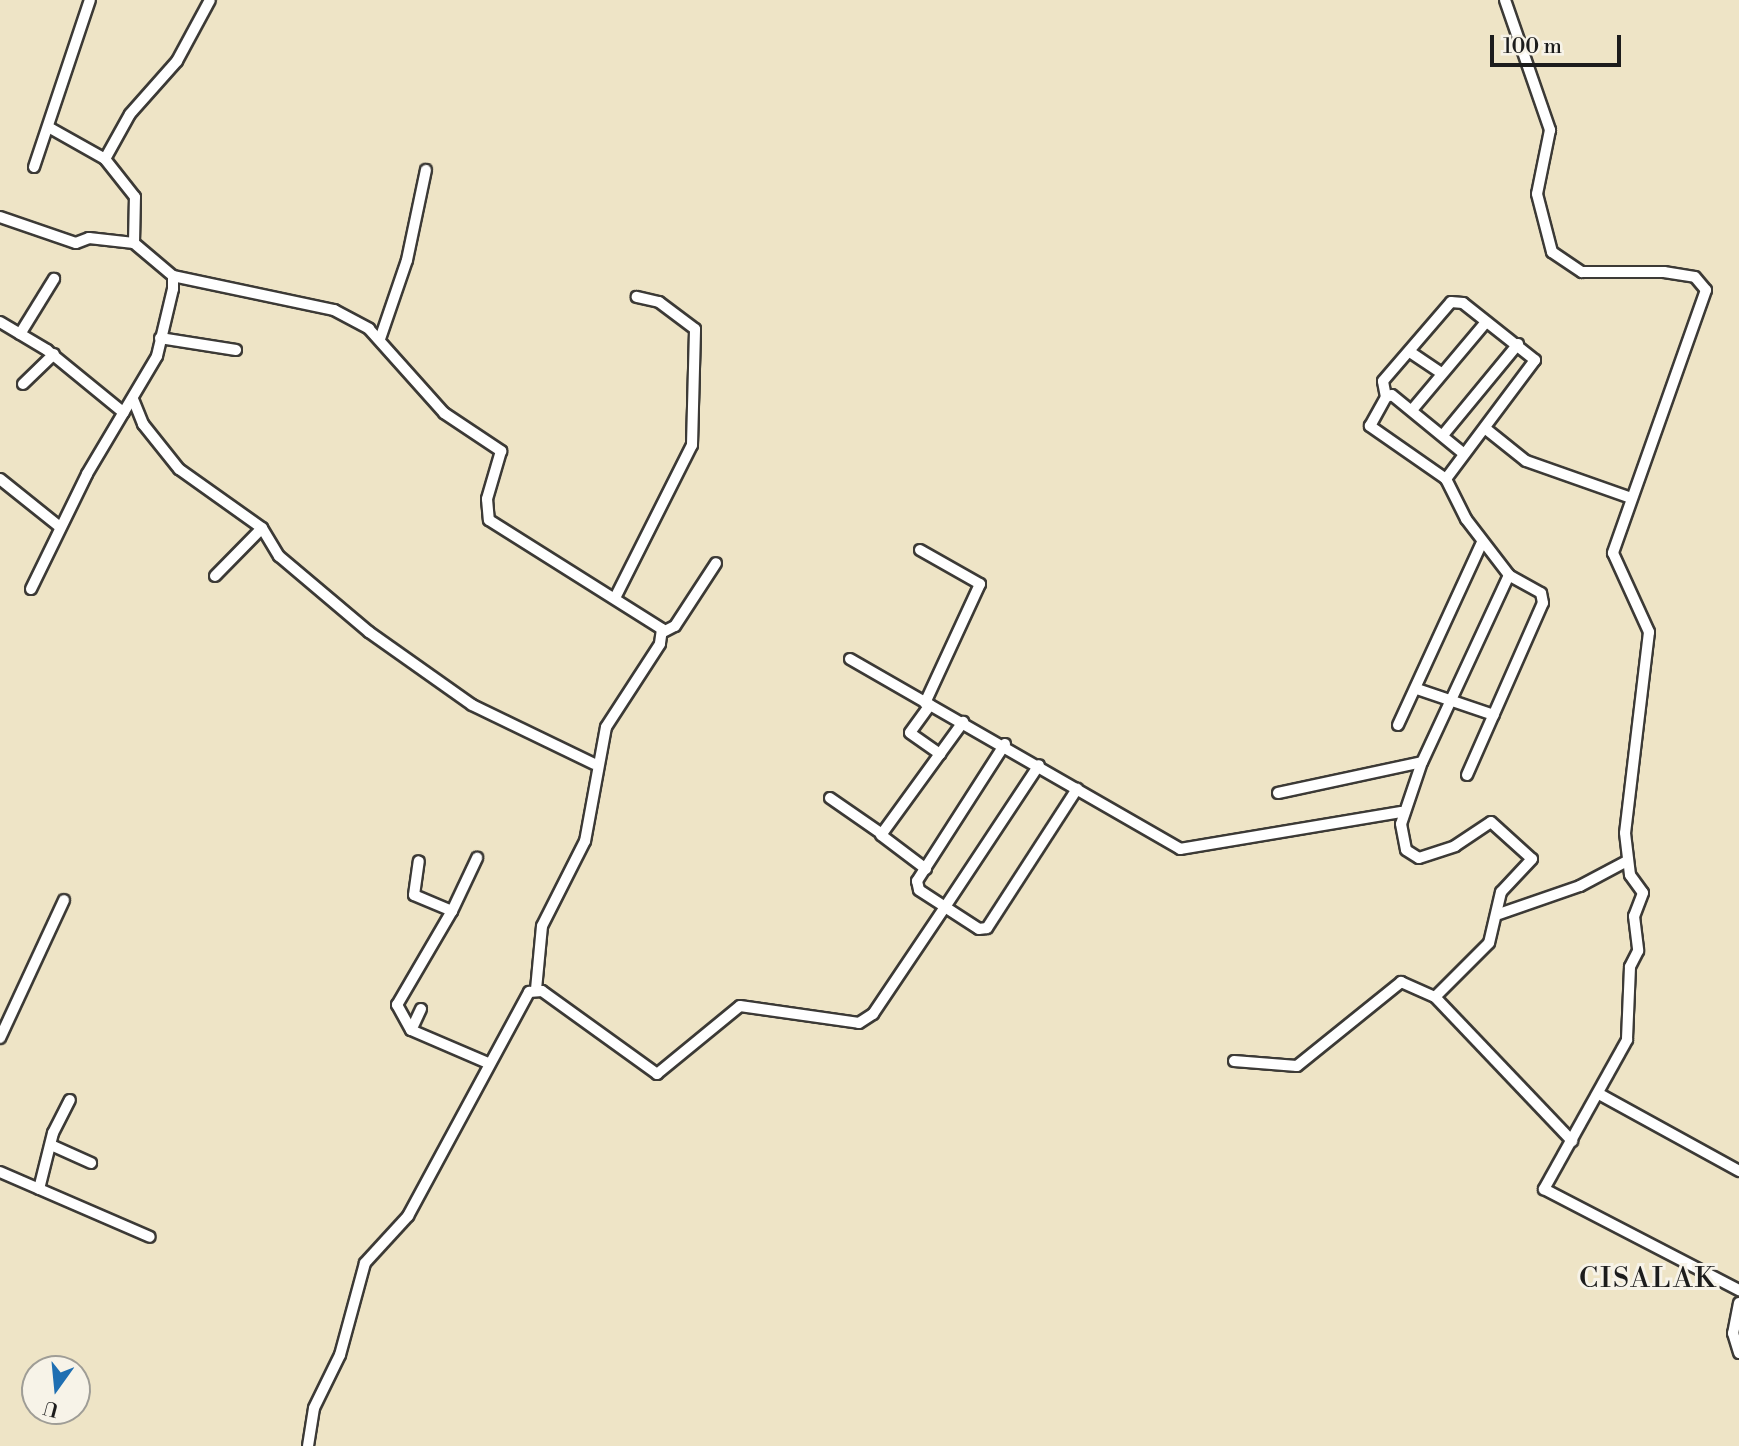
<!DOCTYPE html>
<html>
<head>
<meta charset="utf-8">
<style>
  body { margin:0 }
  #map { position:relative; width:1739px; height:1446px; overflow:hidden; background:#eee4c6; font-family:"Libre Bodoni",serif }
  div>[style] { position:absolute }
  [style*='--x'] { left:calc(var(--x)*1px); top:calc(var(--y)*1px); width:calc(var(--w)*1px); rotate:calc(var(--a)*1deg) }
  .roads { filter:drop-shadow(2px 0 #3c3a36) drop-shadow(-2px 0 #3c3a36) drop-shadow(0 2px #3c3a36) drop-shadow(0 -2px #3c3a36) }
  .street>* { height:10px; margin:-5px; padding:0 5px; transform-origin:5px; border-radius:5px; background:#fff }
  span { translate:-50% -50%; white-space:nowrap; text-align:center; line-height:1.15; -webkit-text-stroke:6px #f7f3e8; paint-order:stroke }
  .quarter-label { font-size:28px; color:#1c1c1c; letter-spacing:2px }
  .north { position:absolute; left:21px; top:1355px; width:70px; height:70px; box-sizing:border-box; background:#f7f3e8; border:2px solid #9f9d96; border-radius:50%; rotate:195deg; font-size:19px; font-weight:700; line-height:28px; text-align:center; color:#1c1c1c }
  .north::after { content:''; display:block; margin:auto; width:24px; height:32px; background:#1f6fb2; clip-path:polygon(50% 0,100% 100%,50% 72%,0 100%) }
  .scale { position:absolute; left:1490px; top:35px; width:131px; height:32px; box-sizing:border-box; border:4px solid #1c1c1c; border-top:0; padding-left:9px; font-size:21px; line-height:24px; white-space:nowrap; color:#1c1c1c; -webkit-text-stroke:5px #f7f3e8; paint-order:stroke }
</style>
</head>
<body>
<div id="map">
  <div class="roads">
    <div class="street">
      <i style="--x:1505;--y:0;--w:138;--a:70.9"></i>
      <i style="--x:1550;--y:130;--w:65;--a:101.5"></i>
      <i style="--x:1537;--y:194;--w:60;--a:75.5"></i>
      <i style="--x:1552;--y:252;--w:36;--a:34"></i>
      <i style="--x:1582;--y:272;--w:82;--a:0"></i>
      <i style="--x:1664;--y:272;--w:31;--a:9"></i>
      <i style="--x:1695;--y:277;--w:17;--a:50"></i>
      <i style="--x:1706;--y:290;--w:279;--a:109.5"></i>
      <i style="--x:1613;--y:553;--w:87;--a:65.5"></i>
      <i style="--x:1649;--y:632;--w:202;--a:96.8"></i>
      <i style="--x:1625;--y:833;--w:42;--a:83.2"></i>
      <i style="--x:1630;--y:875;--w:22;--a:54"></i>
      <i style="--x:1643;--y:893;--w:25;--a:111"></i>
      <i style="--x:1634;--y:916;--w:35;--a:83"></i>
      <i style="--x:1638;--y:951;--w:18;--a:117"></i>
      <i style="--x:1630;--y:967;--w:73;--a:92.4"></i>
      <i style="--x:1627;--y:1040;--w:171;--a:119.1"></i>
      <i style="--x:1544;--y:1189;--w:220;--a:27.4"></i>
      <i style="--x:50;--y:128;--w:63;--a:29.4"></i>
      <i style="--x:34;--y:167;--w:176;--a:-71.5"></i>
      <i style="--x:0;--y:217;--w:80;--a:18.9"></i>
      <i style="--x:76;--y:243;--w:14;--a:-21"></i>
      <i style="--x:89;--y:238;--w:45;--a:6.3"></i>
      <i style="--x:173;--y:276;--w:165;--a:11.9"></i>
      <i style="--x:334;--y:310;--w:40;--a:28"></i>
      <i style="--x:369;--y:329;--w:113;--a:48.2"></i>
      <i style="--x:444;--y:413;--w:69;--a:33.7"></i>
      <i style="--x:501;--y:451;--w:50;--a:106.3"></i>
      <i style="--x:487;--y:499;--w:21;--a:85"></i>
      <i style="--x:489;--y:520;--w:204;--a:32.2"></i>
      <i style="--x:662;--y:629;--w:15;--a:98"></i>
      <i style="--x:660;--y:644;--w:99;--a:123"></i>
      <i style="--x:606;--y:727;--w:116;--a:100.4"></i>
      <i style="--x:585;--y:841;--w:95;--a:116.8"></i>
      <i style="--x:542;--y:926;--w:63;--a:95.4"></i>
      <i style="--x:0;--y:322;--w:55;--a:30.8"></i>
      <i style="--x:47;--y:350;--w:99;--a:39.3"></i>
      <i style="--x:20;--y:334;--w:65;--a:-58.3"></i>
      <i style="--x:160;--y:338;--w:77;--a:9"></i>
      <i style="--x:380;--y:339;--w:83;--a:-71.1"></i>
      <i style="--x:407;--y:260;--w:92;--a:-78.1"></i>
      <i style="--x:1410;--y:352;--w:37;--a:34"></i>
      <i style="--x:23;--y:384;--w:43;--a:-44.1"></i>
      <i style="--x:1386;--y:397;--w:16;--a:-101"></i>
      <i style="--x:1383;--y:381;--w:104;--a:-49.3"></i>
      <i style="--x:1451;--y:302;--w:12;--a:5"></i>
      <i style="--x:1463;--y:303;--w:92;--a:38.4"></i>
      <i style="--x:1535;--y:360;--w:149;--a:126.8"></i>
      <i style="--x:1446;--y:479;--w:45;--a:63.4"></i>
      <i style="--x:1466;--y:519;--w:71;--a:52.5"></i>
      <i style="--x:1509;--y:575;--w:206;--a:114.9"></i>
      <i style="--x:1422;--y:762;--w:65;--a:108.7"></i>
      <i style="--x:1401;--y:824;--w:26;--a:79"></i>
      <i style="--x:1406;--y:850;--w:15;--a:32"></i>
      <i style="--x:1419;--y:858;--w:38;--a:-18"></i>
      <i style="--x:1455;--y:846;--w:43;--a:-33.7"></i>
      <i style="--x:1491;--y:822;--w:55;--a:42.1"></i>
      <i style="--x:1532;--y:859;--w:45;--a:133.2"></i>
      <i style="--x:1501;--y:892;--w:52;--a:103.2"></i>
      <i style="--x:1489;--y:943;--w:76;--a:135"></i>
      <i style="--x:1435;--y:997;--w:199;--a:46.4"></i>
      <i style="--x:133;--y:399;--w:27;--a:68"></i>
      <i style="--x:143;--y:424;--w:58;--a:51.3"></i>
      <i style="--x:179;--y:469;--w:102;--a:35.4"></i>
      <i style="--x:262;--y:528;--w:33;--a:59"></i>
      <i style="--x:279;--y:556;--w:118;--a:40.2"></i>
      <i style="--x:369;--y:632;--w:126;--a:35.3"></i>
      <i style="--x:472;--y:705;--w:136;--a:25.8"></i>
      <i style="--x:1412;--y:410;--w:115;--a:-49.9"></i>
      <i style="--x:1486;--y:429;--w:51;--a:38.7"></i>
      <i style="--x:1526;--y:461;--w:111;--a:19.4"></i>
      <i style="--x:1443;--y:435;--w:118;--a:-50.5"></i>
      <i style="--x:0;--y:479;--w:77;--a:38.7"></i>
      <i style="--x:1446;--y:479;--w:93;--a:-145.1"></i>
      <i style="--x:1370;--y:426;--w:33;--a:-61"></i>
      <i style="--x:1386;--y:397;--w:6;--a:-18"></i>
      <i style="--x:1392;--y:395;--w:93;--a:39.3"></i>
      <i style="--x:920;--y:550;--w:69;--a:29.5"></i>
      <i style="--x:980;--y:584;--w:131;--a:114.8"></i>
      <i style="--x:215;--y:576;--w:67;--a:-45.6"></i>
      <i style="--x:31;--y:589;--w:128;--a:-64"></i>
      <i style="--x:87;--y:474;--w:137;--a:-59.3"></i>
      <i style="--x:157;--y:356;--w:69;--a:-76.6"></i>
      <i style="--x:173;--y:289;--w:13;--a:-90"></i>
      <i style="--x:173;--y:276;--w:51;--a:-139.8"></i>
      <i style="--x:134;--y:243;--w:46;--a:-88.8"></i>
      <i style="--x:135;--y:197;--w:48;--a:-128.3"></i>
      <i style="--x:105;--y:159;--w:51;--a:-60.9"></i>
      <i style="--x:130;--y:114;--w:71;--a:-48.4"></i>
      <i style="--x:177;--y:61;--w:69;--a:-61.6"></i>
      <i style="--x:615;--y:598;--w:171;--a:-63.3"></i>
      <i style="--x:692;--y:445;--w:116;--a:-88.5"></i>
      <i style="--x:695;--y:329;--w:45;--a:-143.1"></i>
      <i style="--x:659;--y:302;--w:23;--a:-167"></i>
      <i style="--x:663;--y:632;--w:13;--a:-27"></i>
      <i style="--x:675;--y:626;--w:75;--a:-56.9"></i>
      <i style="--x:850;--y:659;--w:381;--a:29.9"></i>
      <i style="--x:1180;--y:849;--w:224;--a:-9.5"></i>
      <i style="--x:1417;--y:689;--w:81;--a:18.7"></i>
      <i style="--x:930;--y:705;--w:34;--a:126"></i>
      <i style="--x:910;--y:733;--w:37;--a:35"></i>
      <i style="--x:1398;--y:725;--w:201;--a:-65.3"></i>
      <i style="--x:1005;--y:744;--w:163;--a:122.7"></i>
      <i style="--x:917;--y:881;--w:9;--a:77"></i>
      <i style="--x:919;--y:890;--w:31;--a:33"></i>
      <i style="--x:945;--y:907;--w:170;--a:-56.5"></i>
      <i style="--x:1467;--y:775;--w:188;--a:-66.2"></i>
      <i style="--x:1543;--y:603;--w:10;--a:-101"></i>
      <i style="--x:1541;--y:593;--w:37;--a:-151"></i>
      <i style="--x:1278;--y:793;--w:147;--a:-12.1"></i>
      <i style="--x:830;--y:798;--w:63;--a:34.7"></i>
      <i style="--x:926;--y:869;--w:56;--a:-142.9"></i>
      <i style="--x:881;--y:835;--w:140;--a:-54"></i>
      <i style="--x:452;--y:911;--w:59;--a:-64.7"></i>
      <i style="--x:1499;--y:914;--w:86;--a:-19.1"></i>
      <i style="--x:1580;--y:886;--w:53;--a:-28"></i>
      <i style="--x:421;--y:1009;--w:23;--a:115"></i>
      <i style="--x:411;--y:1030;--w:84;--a:23.2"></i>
      <i style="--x:411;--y:1030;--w:29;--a:-119"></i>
      <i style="--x:397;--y:1005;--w:109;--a:-59.7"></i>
      <i style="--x:452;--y:911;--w:41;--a:-157.2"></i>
      <i style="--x:414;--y:895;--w:34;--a:-82"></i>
      <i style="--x:0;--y:1038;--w:152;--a:-65.1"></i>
      <i style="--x:1234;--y:1061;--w:63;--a:4.5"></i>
      <i style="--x:1297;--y:1066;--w:134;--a:-38.9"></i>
      <i style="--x:1401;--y:982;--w:37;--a:24"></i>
      <i style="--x:1601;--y:1095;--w:158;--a:28.8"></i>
      <i style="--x:51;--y:1145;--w:44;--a:24.2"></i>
      <i style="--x:0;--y:1172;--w:163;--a:23.4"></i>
      <i style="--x:39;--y:1189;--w:58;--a:-76"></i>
      <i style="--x:53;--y:1133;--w:37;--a:-63"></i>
      <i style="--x:1739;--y:1303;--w:31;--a:101"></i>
      <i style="--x:1733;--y:1333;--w:21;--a:73"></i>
      <i style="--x:308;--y:1446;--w:38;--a:-81"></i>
      <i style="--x:314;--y:1408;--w:59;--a:-63.9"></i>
      <i style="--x:340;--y:1355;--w:95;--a:-74.8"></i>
      <i style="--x:365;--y:1263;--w:64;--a:-47.5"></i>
      <i style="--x:408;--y:1216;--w:255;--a:-61.6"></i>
      <i style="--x:529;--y:992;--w:13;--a:-4"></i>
      <i style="--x:542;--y:991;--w:142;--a:35.8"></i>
      <i style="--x:657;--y:1074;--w:107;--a:-39.3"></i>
      <i style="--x:740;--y:1006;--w:120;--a:8.1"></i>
      <i style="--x:859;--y:1023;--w:17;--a:-33"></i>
      <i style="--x:873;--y:1014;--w:129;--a:-56.1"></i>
      <i style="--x:945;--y:907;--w:40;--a:32.9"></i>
      <i style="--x:979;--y:929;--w:8;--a:-7"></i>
      <i style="--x:987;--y:928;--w:166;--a:-57.1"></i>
    </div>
  </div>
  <div class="quarter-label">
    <span style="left:1648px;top:1279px">CISALAK</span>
  </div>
  <div class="north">U</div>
  <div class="scale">100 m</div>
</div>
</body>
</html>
